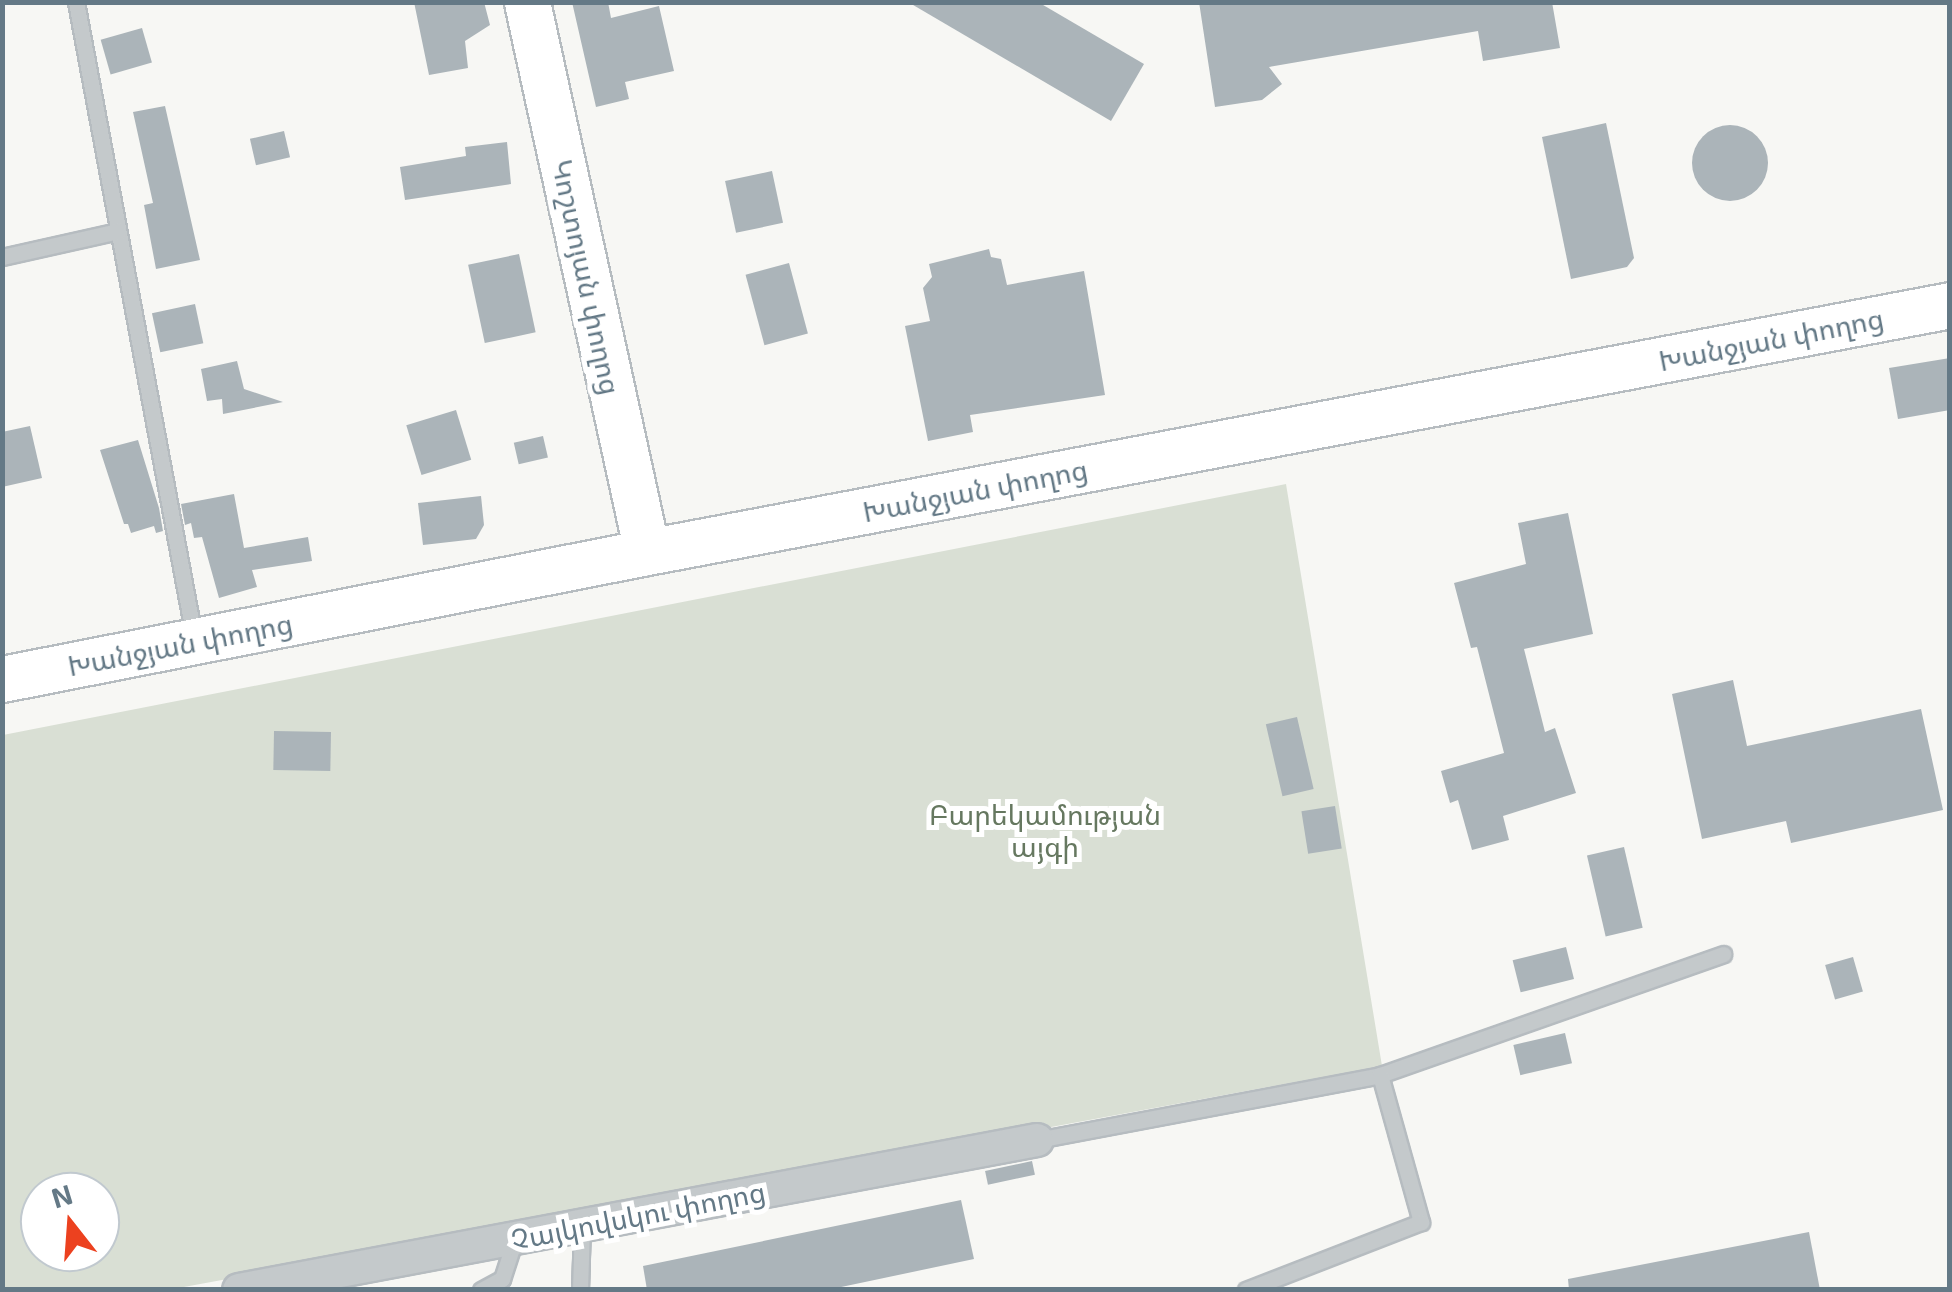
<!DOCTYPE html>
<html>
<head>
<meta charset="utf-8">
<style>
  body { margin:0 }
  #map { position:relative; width:1952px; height:1292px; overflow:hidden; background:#f7f7f4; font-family:"Exo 2","Noto Sans Armenian",sans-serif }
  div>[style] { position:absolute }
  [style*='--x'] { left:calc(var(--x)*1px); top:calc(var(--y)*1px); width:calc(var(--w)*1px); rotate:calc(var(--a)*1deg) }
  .green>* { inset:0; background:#d9dfd4 }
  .building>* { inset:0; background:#abb4b9; transform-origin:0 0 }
  .round { border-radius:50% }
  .roads { filter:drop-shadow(2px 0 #b6bcc0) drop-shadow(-2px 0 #b6bcc0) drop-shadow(0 2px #b6bcc0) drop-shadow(0 -2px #b6bcc0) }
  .lane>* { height:15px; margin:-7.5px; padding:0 7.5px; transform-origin:7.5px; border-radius:7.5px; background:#c4c9cb }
  .street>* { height:32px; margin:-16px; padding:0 16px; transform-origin:16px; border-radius:16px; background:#c4c9cb }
  .secondary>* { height:45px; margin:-22.5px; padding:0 22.5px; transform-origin:22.5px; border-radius:22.5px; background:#fff }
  span { translate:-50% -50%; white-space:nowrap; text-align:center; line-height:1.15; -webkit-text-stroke:10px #fff; paint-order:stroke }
  .street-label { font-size:28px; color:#647986 }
  .park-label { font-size:28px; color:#667860 }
  .frame { position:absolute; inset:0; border:5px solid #647986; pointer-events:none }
  .north { position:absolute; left:20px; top:1172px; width:100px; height:100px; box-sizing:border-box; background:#fff; border:2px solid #c1c9cf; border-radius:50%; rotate:343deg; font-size:28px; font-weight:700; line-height:40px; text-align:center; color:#647986 }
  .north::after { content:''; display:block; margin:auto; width:35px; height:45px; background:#ec411f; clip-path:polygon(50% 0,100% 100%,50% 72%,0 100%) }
</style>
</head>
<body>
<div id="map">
  <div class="green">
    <i style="clip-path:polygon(evenodd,1286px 484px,1382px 1066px,173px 1289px,3px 1290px,3px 735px,1286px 484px,40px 1192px,100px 1192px,100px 1252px,40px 1252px,40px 1192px)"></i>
  </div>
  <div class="building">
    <i style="clip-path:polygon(414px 2px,484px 2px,490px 25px,465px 41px,468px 68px,429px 75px)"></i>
    <i style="clip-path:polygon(572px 2px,608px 2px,611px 18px,659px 6px,674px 71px,625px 82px,629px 99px,596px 107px)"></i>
    <i style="clip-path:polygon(908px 2px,1038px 2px,1144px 64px,1111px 121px)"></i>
    <i style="clip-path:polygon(1199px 2px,1552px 2px,1560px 48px,1483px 61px,1478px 31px,1269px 67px,1282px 84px,1262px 100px,1215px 107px)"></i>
    <i style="left:142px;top:28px;width:36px;height:43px;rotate:74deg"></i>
    <i style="clip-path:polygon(165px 106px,200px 260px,156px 269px,144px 205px,153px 203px,133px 112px)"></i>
    <i style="clip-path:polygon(1606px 123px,1634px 258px,1627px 267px,1571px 279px,1542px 137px)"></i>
    <i class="round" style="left:1692px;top:125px;width:76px;height:76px"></i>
    <i style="left:284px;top:131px;width:27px;height:35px;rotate:77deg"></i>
    <i style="clip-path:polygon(507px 142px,511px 184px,405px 200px,400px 167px,466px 156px,465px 147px)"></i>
    <i style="left:772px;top:171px;width:53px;height:48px;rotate:78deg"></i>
    <i style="clip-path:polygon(989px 249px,991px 257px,1001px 259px,1007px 285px,1084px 271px,1105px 395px,970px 415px,973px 432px,928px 441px,905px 326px,930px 321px,923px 288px,932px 277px,929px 264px)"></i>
    <i style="left:519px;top:254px;width:80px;height:52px;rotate:78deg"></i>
    <i style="left:789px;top:263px;width:73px;height:45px;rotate:75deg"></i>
    <i style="left:195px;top:304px;width:40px;height:44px;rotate:78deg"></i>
    <i style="clip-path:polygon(1950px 358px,1950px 410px,1898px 419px,1889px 368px)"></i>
    <i style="clip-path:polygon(237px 361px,244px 389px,283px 402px,223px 414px,222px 399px,207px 401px,201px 369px)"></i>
    <i style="left:456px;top:410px;width:52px;height:52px;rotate:73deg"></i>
    <i style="clip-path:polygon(30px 426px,42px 478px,2px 487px,2px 432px)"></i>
    <i style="left:543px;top:436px;width:22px;height:30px;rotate:77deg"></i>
    <i style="clip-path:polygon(138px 440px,159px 508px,163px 531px,156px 533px,154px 526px,131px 533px,128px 524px,124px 524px,100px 450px)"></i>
    <i style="clip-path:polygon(234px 494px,244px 548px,308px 537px,312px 561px,252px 570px,257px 587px,219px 598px,202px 537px,194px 538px,191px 523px,185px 525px,181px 504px)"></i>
    <i style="clip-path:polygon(481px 496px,484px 525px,476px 539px,423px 545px,418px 503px)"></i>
    <i style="clip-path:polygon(1568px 513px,1593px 634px,1524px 649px,1545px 732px,1555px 728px,1576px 793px,1503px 816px,1509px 840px,1472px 850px,1458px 800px,1450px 803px,1441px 771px,1504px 753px,1477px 647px,1471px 648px,1454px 583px,1526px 564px,1518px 523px)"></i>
    <i style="clip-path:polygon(1733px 680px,1747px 746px,1921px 709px,1943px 810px,1791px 843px,1786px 821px,1702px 839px,1672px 694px)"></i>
    <i style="left:1297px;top:717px;width:74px;height:32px;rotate:77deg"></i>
    <i style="left:274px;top:731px;width:57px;height:39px;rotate:1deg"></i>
    <i style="left:1335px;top:806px;width:43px;height:34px;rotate:81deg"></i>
    <i style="left:1624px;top:847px;width:83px;height:38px;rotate:77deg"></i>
    <i style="left:1566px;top:947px;width:33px;height:55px;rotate:76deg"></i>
    <i style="left:1853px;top:957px;width:36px;height:29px;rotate:74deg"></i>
    <i style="left:1565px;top:1033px;width:31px;height:53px;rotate:77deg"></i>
    <i style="left:1032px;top:1161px;width:14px;height:48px;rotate:78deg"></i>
    <i style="clip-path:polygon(961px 1200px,974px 1259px,827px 1290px,647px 1290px,643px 1266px)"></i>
    <i style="clip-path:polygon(1809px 1232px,1820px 1290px,1569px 1290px,1568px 1279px)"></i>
  </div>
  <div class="roads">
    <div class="lane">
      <i style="--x:76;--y:2;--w:646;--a:79.47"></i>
      <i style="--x:2;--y:257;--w:119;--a:-12.6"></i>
      <i style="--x:1380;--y:1075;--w:364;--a:-19.4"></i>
      <i style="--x:1037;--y:1140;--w:349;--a:-10.7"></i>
      <i style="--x:1380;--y:1075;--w:153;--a:74.4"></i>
      <i style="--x:1421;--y:1222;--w:188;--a:158.8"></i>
      <i style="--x:481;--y:1290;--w:24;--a:-28"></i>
      <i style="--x:502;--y:1279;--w:42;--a:-72"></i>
      <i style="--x:580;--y:1290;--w:65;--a:-88.2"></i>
    </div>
    <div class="street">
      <i style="--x:239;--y:1290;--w:812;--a:-10.65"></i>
    </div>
    <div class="secondary">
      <i style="--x:527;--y:2;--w:563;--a:77.69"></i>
      <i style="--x:2;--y:679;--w:657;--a:-11.14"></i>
      <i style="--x:647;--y:552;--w:1326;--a:-10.73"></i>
    </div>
  </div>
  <div class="street-label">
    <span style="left:587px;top:277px;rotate:78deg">Կոշտոյան փողոց</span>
    <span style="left:1771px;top:339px;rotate:-11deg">Խանջյան փողոց</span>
    <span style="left:975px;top:490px;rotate:-11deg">Խանջյան փողոց</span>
    <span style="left:180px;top:644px;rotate:-11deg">Խանջյան փողոց</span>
    <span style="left:638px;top:1215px;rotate:-11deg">Չայկովսկու փողոց</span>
  </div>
  <div class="park-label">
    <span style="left:1045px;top:830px">Բարեկամության<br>այգի</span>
  </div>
  <div class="frame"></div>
  <div class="north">N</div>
</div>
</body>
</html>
